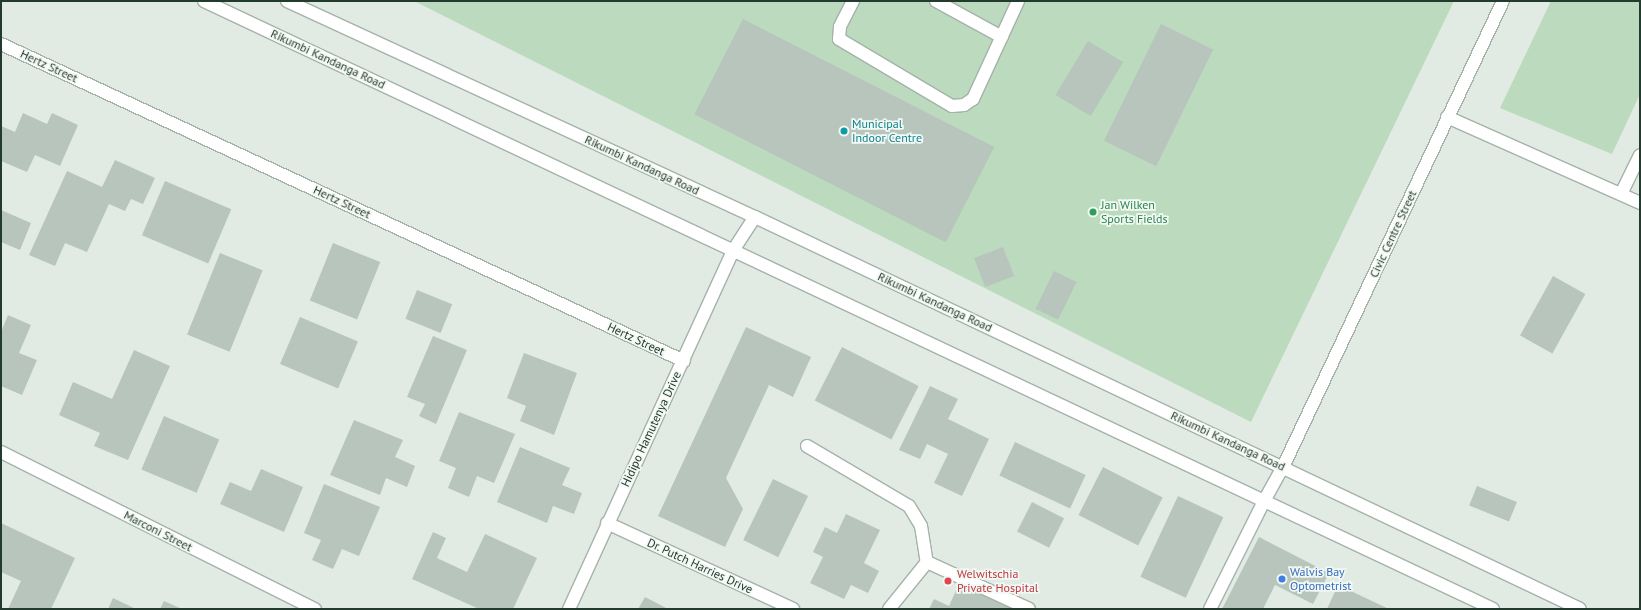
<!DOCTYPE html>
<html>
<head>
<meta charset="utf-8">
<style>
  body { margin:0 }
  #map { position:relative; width:1641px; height:610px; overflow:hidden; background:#e1ebe4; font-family:"PT Sans",sans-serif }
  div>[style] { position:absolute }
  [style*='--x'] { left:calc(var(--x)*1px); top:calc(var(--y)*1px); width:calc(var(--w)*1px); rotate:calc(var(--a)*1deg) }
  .green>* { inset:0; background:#bcdabd }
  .building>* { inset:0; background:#b7c5bd; transform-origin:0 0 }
  .roads { filter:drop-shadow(1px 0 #a4b2aa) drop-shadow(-1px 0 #a4b2aa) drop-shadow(0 1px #a4b2aa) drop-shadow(0 -1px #a4b2aa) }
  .service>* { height:12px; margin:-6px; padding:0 6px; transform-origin:6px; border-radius:6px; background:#fff }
  .minor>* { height:12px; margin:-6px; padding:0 6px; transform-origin:6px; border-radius:6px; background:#fff }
  .secondary>* { height:12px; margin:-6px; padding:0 6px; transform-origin:6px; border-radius:6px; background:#fff }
  .dots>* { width:11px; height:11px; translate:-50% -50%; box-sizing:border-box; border:2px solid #f2f8f3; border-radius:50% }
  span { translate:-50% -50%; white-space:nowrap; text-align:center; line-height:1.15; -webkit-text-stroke:3.5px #f2f8f3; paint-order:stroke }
  .street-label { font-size:12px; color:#233a2e }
  .culture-label { font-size:12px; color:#0d838f }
  .left { translate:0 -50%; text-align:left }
  .leisure-label { font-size:12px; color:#27864d }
  .shop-label { font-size:12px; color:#366cbe }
  .health-label { font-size:12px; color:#be3a42 }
  .frame { position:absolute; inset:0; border:2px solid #233a2e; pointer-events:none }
</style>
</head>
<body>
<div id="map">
  <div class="green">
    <i style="clip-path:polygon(414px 1px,1454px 1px,1251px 422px)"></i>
    <i style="clip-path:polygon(1551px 1px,1640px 1px,1640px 94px,1612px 154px,1500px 108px)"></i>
  </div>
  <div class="building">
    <i style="left:743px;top:19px;width:282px;height:107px;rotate:27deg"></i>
    <i style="left:1161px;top:24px;width:58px;height:130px;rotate:26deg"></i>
    <i style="left:1088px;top:41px;width:41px;height:63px;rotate:31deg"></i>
    <i style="clip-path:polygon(23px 113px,47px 124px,52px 113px,78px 125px,60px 166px,35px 155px,27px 172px,1px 161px,1px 126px,15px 132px)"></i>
    <i style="clip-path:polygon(115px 160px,155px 178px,143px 204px,131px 199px,125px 211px,109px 204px,87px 252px,65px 243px,55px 266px,29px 255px,67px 171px,102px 187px)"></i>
    <i style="left:165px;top:181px;width:72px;height:59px;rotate:23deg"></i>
    <i style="clip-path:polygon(1px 210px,31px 223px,20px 250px,1px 242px)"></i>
    <i style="left:333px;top:243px;width:51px;height:62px;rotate:22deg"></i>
    <i style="left:1003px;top:247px;width:31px;height:31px;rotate:69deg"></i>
    <i style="left:220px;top:253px;width:46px;height:88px;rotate:22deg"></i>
    <i style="left:1054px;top:271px;width:25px;height:42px;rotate:26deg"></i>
    <i style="left:1553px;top:276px;width:37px;height:68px;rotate:29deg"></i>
    <i style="left:417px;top:290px;width:38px;height:31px;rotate:22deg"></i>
    <i style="clip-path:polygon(8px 315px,31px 325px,19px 353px,37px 360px,22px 395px,1px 386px,1px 332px)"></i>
    <i style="left:300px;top:317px;width:63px;height:51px;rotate:23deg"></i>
    <i style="clip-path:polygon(746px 327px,811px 357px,793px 397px,769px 385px,726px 478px,743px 509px,725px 547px,658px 516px)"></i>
    <i style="clip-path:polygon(433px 336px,467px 350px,436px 424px,419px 416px,425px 404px,407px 397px)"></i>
    <i style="left:842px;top:347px;width:86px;height:60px;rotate:27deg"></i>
    <i style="clip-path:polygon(134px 350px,170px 366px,128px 460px,94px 446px,100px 433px,59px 415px,73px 382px,112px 399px)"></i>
    <i style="clip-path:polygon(524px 353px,577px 373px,554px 435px,520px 421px,526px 406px,507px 398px)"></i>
    <i style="clip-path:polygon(930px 386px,958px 399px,948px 419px,989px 439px,962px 496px,934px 483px,948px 454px,927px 444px,920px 459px,899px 450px)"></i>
    <i style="clip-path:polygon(459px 412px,515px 434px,494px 483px,477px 476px,469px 497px,448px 488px,456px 468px,439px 461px)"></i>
    <i style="left:164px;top:416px;width:60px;height:58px;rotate:23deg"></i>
    <i style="clip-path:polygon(354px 420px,403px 440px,395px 457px,415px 466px,407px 487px,386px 478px,380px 495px,330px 475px)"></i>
    <i style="left:1015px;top:442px;width:78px;height:37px;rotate:25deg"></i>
    <i style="clip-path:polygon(520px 447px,570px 468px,562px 485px,582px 493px,574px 514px,553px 506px,547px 523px,497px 502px)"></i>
    <i style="left:1103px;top:467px;width:67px;height:54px;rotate:27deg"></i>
    <i style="clip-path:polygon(261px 469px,303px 487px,284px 532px,220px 504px,230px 482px,251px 491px)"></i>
    <i style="left:773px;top:479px;width:39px;height:68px;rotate:26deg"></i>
    <i style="clip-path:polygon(324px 484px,380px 507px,359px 556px,342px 549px,333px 569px,312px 560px,321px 540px,304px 533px)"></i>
    <i style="left:1477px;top:486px;width:43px;height:21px;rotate:22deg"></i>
    <i style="left:1178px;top:496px;width:50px;height:89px;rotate:25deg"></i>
    <i style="left:1032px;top:502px;width:36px;height:33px;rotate:27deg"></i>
    <i style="clip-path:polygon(846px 514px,880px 530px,864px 563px,879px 571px,868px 593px,851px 585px,844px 599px,810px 583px,823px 557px,813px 552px,825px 527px,837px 533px)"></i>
    <i style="clip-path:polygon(1px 523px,75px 558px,51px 609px,8px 609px,21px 581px,1px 572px)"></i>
    <i style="clip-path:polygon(433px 532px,446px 538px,437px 558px,467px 572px,485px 534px,537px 558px,513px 609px,479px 609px,412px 579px)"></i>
    <i style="clip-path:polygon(1259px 537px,1329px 573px,1313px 604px,1275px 585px,1263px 609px,1222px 609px)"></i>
    <i style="clip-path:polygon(959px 584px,1014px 609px,929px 609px,934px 599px,949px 606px)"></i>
    <i style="clip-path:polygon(1338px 585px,1389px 609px,1327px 609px)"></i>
    <i style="clip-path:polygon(645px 597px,668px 609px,638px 609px)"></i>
    <i style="clip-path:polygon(113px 598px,136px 609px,108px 609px)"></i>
    <i style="clip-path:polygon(164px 601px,182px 609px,160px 609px)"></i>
  </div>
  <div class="roads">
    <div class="service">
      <i style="--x:853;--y:1;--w:29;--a:117"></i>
      <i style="--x:840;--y:27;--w:12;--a:95"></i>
      <i style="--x:839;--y:39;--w:131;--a:30.7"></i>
      <i style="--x:952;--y:106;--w:12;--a:-5"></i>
      <i style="--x:964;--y:105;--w:11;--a:-34"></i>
      <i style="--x:973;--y:99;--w:108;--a:-65.3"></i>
      <i style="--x:936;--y:1;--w:75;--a:28.6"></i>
      <i style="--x:1447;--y:117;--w:211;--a:24"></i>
      <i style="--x:1621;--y:194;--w:43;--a:-64"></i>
      <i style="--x:807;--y:446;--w:118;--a:30.5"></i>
      <i style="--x:909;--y:506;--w:23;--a:59"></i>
      <i style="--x:921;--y:526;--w:36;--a:81"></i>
      <i style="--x:607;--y:523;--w:205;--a:24.8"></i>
      <i style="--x:889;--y:609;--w:60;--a:-51"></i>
      <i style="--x:927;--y:562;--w:112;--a:24.7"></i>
      <i style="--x:1210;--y:609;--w:121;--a:-63.4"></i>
    </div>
    <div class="minor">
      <i style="--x:1;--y:44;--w:753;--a:24.9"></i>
      <i style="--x:1;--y:452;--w:351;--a:26.6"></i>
      <i style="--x:1264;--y:501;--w:39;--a:-61"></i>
      <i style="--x:1283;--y:467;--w:515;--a:-64.73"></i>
      <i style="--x:569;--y:609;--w:396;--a:-65.4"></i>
      <i style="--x:734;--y:249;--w:38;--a:-57"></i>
    </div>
    <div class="secondary">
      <i style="--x:204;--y:1;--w:1425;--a:25.25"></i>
      <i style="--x:287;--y:1;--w:515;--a:24.78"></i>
      <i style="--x:755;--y:217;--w:913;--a:25.41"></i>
    </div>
  </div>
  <div class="dots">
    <i style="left:844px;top:131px;background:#0f9aa8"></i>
    <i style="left:1093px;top:212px;background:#2e9e5b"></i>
    <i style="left:1282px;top:579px;background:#3f7fe0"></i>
    <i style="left:948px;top:581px;background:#e0444e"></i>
  </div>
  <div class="street-label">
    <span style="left:328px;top:59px;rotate:25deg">Rikumbi Kandanga Road</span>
    <span style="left:49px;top:66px;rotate:25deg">Hertz Street</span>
    <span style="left:642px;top:165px;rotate:25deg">Rikumbi Kandanga Road</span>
    <span style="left:342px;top:202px;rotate:25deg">Hertz Street</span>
    <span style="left:1393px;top:234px;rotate:-65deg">Civic Centre Street</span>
    <span style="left:935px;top:302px;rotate:25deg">Rikumbi Kandanga Road</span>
    <span style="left:636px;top:339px;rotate:25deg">Hertz Street</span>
    <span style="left:651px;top:429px;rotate:-65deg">Hidipo Hamutenya Drive</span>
    <span style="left:1228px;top:441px;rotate:25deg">Rikumbi Kandanga Road</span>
    <span style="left:158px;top:531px;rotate:27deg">Marconi Street</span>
    <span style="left:700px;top:566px;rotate:25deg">Dr. Putch Harries Drive</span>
  </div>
  <div class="culture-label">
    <span class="left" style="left:852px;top:131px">Municipal<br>Indoor Centre</span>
  </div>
  <div class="leisure-label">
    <span class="left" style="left:1101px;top:212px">Jan Wilken<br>Sports Fields</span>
  </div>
  <div class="shop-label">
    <span class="left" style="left:1290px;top:579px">Walvis Bay<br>Optometrist</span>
  </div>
  <div class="health-label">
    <span class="left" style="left:957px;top:581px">Welwitschia<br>Private Hospital</span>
  </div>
  <div class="frame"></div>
</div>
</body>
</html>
